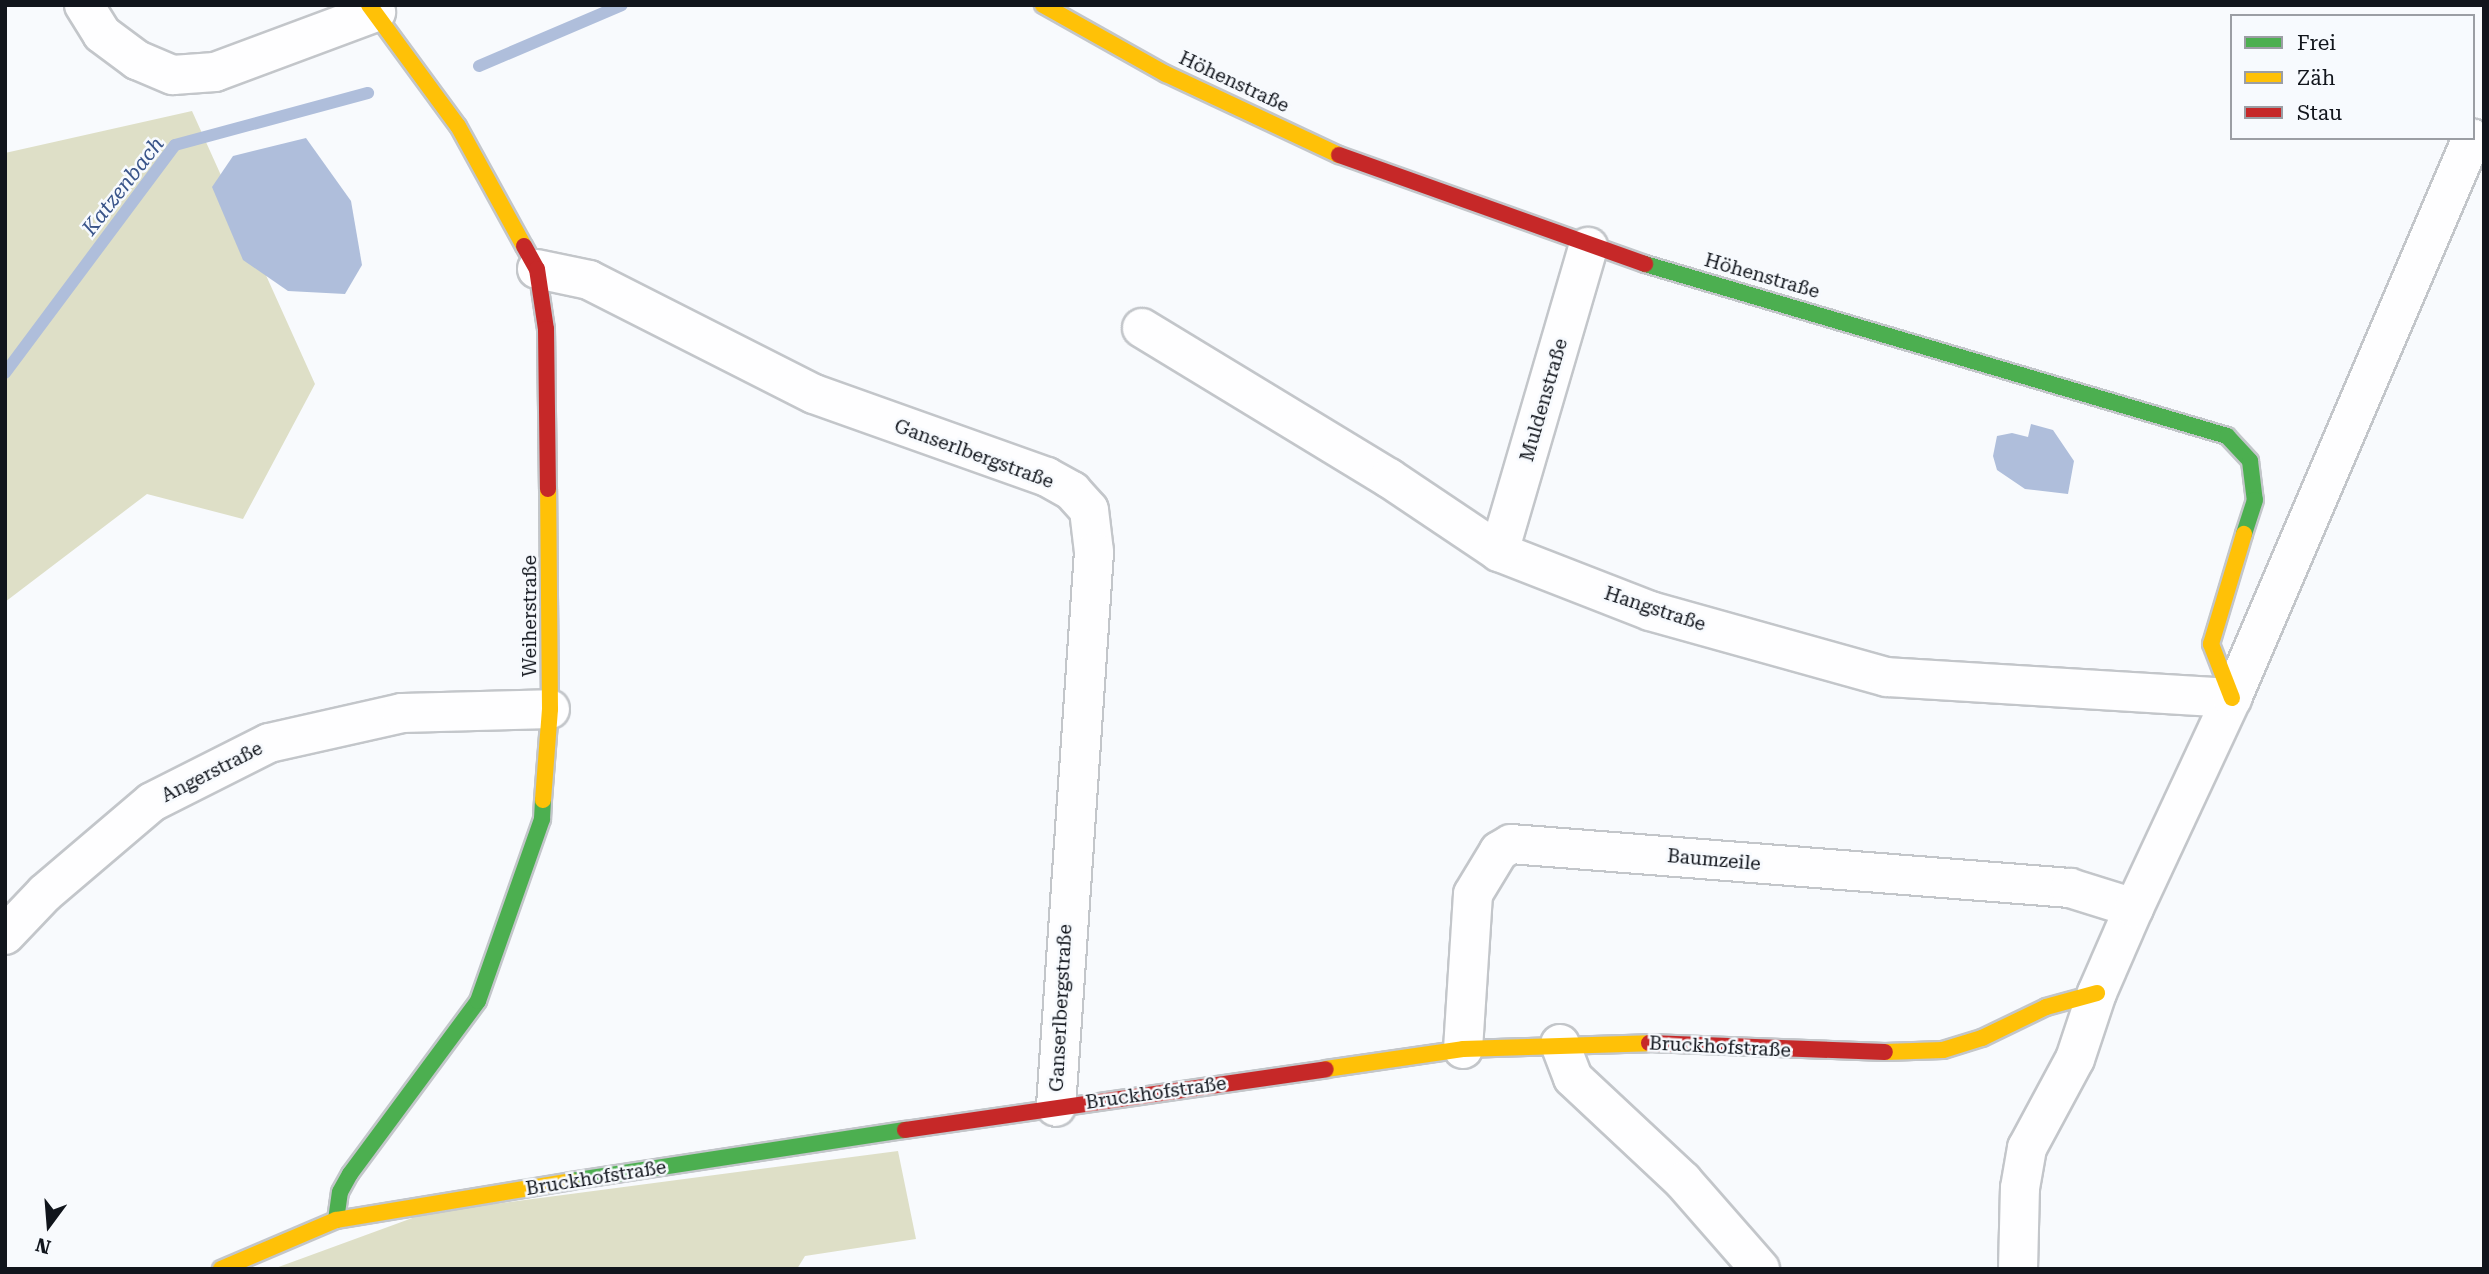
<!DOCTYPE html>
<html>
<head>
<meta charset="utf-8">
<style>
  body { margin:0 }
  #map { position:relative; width:2489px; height:1274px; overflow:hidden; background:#f8fafd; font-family:"Roboto Serif",serif }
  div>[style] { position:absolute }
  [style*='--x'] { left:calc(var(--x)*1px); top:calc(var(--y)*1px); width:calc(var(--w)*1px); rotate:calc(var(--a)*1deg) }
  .forest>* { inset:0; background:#dedfc7 }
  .water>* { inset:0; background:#afbedb }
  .stream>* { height:12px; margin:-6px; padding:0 6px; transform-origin:6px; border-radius:6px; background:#afbedb }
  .roads { filter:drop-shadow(2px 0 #c3c6ca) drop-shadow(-2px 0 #c3c6ca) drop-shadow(0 2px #c3c6ca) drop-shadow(0 -2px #c3c6ca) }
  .street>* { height:38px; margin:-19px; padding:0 19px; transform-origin:19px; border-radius:19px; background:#fefeff }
  .fast>* { height:16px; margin:-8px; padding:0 8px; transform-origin:8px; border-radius:8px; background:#4caf50 }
  .slow>* { height:16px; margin:-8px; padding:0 8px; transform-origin:8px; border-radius:8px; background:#ffc107 }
  .jam>* { height:16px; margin:-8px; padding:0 8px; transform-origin:8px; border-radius:8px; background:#c62828 }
  span { translate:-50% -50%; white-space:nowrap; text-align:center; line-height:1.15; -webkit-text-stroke:5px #f7fafe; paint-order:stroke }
  .street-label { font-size:19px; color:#11151c }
  .water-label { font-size:21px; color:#395489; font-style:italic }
  .frame { position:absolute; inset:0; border:7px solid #11151c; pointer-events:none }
  .legend { position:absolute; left:2230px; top:14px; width:245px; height:126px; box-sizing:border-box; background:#f7fafe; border:2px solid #9b9ea4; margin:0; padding:9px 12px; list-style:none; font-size:21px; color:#11151c }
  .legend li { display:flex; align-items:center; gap:14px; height:35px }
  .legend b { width:35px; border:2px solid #9b9ea4 }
  .north { position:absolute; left:14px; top:1190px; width:70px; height:70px; -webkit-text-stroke:5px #f7fafe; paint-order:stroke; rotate:196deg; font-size:19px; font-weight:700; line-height:28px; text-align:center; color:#11151c }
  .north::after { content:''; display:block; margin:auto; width:24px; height:32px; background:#11151c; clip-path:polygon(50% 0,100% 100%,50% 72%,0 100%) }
</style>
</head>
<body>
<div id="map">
  <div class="forest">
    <i style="clip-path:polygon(192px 111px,315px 384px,243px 519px,147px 494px,5px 602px,5px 153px)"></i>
    <i style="clip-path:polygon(898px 1151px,916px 1239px,805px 1256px,797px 1269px,273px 1269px,426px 1213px)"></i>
  </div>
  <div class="water">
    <i style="clip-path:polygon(306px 138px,351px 201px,362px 265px,345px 294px,288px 291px,243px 260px,212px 187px,233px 156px)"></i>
    <i style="clip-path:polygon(2031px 424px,2053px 430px,2074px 461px,2068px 494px,2025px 489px,1997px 470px,1993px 456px,1997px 436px,2012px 433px,2028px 437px)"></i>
  </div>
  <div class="stream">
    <i style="--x:479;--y:66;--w:155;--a:-23.1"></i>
    <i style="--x:5;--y:373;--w:284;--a:-53.3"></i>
    <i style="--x:175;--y:145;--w:200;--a:-15.1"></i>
  </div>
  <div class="roads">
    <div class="street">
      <i style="--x:84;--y:5;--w:34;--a:58"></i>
      <i style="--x:102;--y:34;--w:44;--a:36.6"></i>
      <i style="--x:137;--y:60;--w:39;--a:23"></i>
      <i style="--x:173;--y:75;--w:42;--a:-4.1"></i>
      <i style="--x:215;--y:72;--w:172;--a:-20.4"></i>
      <i style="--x:537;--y:269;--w:53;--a:11.9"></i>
      <i style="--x:589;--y:280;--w:252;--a:26.9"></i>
      <i style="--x:814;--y:394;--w:247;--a:19.6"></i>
      <i style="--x:1047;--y:477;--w:29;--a:29"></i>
      <i style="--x:1072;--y:491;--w:25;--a:48"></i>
      <i style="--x:1089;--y:510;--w:42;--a:83.2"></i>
      <i style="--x:1094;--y:552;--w:556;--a:93.92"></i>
      <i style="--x:1142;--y:328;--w:289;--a:31.3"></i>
      <i style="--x:1389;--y:478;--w:133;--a:33.9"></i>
      <i style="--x:1499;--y:552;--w:162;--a:21.3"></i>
      <i style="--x:1650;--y:611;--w:246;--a:15.6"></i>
      <i style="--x:1887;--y:677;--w:346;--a:3.5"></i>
      <i style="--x:1499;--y:552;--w:318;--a:-73.7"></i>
      <i style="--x:5;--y:935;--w:58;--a:-46.4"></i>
      <i style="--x:45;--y:893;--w:140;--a:-40.4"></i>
      <i style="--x:152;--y:802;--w:131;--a:-26.8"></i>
      <i style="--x:269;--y:743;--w:136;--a:-12.7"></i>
      <i style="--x:402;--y:713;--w:148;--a:-1.5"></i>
      <i style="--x:1560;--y:1044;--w:36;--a:69"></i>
      <i style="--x:1573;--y:1078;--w:151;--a:43.1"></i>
      <i style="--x:1683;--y:1181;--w:117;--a:48.8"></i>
      <i style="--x:1463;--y:1049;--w:155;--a:-86.3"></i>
      <i style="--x:1473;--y:894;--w:50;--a:-58.8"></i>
      <i style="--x:1499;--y:851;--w:14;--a:-30"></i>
      <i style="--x:1511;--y:844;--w:561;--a:4.5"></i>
      <i style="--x:2070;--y:888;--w:67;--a:17.4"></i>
      <i style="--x:2018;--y:1269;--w:81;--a:-88.6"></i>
      <i style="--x:2020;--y:1188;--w:41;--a:-80.1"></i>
      <i style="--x:2027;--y:1148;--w:101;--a:-61.7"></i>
      <i style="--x:2075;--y:1059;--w:70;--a:-71.6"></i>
      <i style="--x:2097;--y:993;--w:93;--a:-66.5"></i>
      <i style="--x:2134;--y:908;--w:232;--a:-65"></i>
      <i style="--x:2232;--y:698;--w:609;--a:-66.8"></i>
    </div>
    <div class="fast">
      <i style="--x:1645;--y:264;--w:607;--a:16.46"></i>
      <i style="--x:2227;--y:436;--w:34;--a:47"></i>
      <i style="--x:2250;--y:461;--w:39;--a:83"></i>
      <i style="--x:2255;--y:500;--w:36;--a:108"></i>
      <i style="--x:571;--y:1181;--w:338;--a:-8.7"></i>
      <i style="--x:336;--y:1220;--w:28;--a:-82"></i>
      <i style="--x:340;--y:1192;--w:21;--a:-61"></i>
      <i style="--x:350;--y:1174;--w:215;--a:-53.5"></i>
      <i style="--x:478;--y:1001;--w:193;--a:-70.6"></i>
      <i style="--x:542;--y:819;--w:19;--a:-87"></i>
    </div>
    <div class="slow">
      <i style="--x:369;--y:5;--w:150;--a:53.7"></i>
      <i style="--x:458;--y:126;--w:137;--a:61.2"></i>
      <i style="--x:1043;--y:5;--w:141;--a:29.3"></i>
      <i style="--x:1166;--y:74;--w:191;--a:25.1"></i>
      <i style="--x:2232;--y:698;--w:58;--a:-111.3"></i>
      <i style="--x:2211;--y:644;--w:115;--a:-73.3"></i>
      <i style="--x:543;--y:800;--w:91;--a:-85.6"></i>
      <i style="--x:550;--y:709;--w:220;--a:-90.5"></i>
      <i style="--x:1885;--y:1052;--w:58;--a:-2"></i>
      <i style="--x:1943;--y:1050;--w:41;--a:-17.1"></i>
      <i style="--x:1982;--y:1038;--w:71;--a:-25.8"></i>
      <i style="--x:2046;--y:1007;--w:53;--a:-15.4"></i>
      <i style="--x:1326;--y:1069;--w:138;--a:-8.3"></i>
      <i style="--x:1463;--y:1049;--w:186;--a:-1.8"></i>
      <i style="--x:221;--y:1269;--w:125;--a:-23.1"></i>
      <i style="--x:336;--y:1220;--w:238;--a:-9.4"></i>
    </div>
    <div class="jam">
      <i style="--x:1339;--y:155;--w:325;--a:19.6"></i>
      <i style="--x:524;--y:246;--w:26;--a:61"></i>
      <i style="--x:537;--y:269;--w:61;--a:81.5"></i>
      <i style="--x:546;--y:329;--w:160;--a:89.3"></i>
      <i style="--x:1649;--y:1043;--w:236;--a:2.2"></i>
      <i style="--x:905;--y:1130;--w:425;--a:-8.2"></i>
    </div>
  </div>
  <div class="street-label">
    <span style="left:1234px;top:82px;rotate:25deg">Höhenstraße</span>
    <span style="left:1762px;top:276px;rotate:16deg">Höhenstraße</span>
    <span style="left:1544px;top:400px;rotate:-74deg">Muldenstraße</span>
    <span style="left:974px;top:454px;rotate:20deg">Ganserlbergstraße</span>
    <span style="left:1655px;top:609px;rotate:18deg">Hangstraße</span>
    <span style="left:530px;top:616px;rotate:-90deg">Weiherstraße</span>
    <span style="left:212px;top:772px;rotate:-27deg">Angerstraße</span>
    <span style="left:1714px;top:860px;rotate:5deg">Baumzeile</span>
    <span style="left:1061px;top:1008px;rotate:-87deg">Ganserlbergstraße</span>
    <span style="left:1720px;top:1047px;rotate:3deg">Bruckhofstraße</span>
    <span style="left:1156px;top:1093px;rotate:-8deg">Bruckhofstraße</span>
    <span style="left:596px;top:1178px;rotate:-9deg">Bruckhofstraße</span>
  </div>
  <div class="water-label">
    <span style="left:123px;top:186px;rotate:-52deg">Katzenbach</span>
  </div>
  <div class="frame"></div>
  <ul class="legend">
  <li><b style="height:9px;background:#4caf50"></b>Frei</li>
  <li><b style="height:9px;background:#ffc107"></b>Zäh</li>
  <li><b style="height:9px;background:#c62828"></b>Stau</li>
  </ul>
  <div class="north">N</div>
</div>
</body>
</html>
